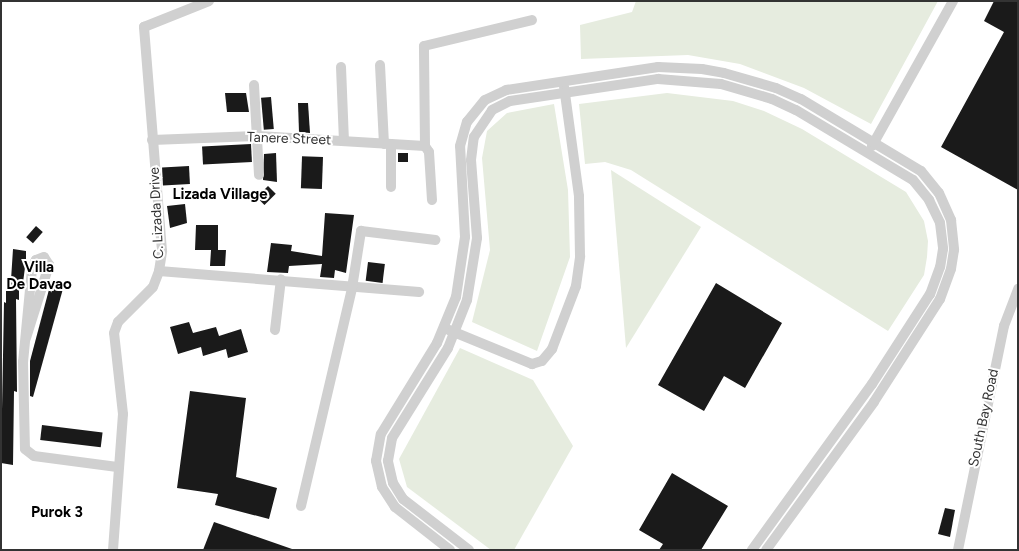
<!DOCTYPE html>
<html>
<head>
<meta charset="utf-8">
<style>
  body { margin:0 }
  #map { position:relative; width:1019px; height:551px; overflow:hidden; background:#fff; font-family:Figtree,sans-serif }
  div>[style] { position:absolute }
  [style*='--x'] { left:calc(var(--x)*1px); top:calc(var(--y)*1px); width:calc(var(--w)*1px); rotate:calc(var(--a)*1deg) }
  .green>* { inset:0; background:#e6ecdf }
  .building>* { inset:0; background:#1a1a1a; transform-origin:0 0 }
  .minor>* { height:10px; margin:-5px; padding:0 5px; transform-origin:5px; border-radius:5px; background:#d0d0d0 }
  span { translate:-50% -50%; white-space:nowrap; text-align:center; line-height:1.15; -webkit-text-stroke:4px #fff; paint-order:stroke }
  .street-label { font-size:14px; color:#333 }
  .neighbourhood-label { font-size:15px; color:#000; font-weight:700 }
  .frame { position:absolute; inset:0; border:2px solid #333; pointer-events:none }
</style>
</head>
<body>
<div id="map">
  <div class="green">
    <i style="clip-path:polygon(636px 1px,938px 1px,871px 124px,804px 88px,740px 64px,688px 55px,581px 59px,580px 25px,632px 12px)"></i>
    <i style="clip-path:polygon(667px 93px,733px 101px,764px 111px,802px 129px,906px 192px,924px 221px,928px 241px,927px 257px,924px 275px,888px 331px,631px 170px,605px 162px,585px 164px,579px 104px)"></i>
    <i style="clip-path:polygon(554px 104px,568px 190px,570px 257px,537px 351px,472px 322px,490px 250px,482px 158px,487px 131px,507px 113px)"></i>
    <i style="clip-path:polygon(611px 170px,701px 227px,626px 348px)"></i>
    <i style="clip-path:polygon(460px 348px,533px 380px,573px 446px,514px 550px,491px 550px,407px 487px,399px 459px)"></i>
  </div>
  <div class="building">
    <i style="clip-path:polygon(994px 1px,1018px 1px,1018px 190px,941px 147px,1004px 32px,984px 21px)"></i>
    <i style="clip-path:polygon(225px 93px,246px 93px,249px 112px,227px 112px)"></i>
    <i style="left:271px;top:97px;width:32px;height:10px;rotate:85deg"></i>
    <i style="clip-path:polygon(298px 103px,308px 103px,310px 133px,299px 132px)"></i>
    <i style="left:251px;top:144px;width:18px;height:49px;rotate:87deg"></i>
    <i style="clip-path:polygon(276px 153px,277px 182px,263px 180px,264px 154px)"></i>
    <i style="left:398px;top:153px;width:10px;height:9px"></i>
    <i style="left:323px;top:157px;width:32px;height:21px;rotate:92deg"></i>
    <i style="left:189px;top:166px;width:18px;height:27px;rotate:87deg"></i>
    <i style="left:268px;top:186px;width:11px;height:16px;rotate:45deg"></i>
    <i style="clip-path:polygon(185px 204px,187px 223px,170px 228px,167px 206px)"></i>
    <i style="clip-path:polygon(325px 213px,354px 215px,346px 273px,335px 270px,334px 278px,320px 277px,322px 264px,289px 266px,288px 273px,267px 272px,271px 243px,292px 245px,291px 251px,322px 256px)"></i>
    <i style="clip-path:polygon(196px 225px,218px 225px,218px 250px,226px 250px,225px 266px,210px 266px,211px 250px,195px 250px)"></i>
    <i style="left:36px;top:226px;width:9px;height:15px;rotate:41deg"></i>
    <i style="clip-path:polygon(13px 249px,26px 251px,26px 260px,22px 290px,19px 290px,19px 300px,16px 299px,17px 392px,14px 391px,13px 465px,1px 463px,4px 302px,6px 303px,6px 289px,9px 290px,11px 280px)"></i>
    <i style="left:368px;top:262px;width:17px;height:19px;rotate:7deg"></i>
    <i style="clip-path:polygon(51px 282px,64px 285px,33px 397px,30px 396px,30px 361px)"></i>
    <i style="clip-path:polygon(716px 283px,782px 323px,745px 388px,724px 376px,704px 411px,658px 385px)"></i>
    <i style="clip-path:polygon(189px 322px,193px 333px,216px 327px,219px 336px,241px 329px,248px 352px,228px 358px,226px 349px,203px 356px,201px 347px,178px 354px,170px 327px)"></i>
    <i style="clip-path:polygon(190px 391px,246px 398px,236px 477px,277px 488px,269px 519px,215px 505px,218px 494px,177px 488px)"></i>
    <i style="left:42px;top:425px;width:61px;height:15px;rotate:7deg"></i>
    <i style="clip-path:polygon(672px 473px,728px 506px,701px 550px,659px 550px,663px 544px,639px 530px)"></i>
    <i style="clip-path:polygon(945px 508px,955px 510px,950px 537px,938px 534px)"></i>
    <i style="clip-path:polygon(214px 522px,292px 549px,292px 550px,203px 550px)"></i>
  </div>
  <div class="minor">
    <i style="--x:380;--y:65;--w:79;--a:87.1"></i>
    <i style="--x:341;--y:67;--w:74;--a:87.7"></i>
    <i style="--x:254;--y:85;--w:90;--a:86.8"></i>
    <i style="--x:152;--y:140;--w:106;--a:-2.2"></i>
    <i style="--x:258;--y:136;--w:167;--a:3.4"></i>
    <i style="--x:872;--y:146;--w:166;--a:-60.8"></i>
    <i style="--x:391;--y:187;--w:43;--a:-90"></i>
    <i style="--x:432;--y:200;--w:48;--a:-93.6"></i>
    <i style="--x:429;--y:152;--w:7;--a:-124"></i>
    <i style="--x:425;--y:146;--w:100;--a:-90.6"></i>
    <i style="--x:424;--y:46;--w:111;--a:-13.5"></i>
    <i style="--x:159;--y:271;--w:261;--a:4.6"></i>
    <i style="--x:275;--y:330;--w:51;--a:-83.3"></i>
    <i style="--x:449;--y:330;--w:90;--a:22.3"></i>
    <i style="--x:532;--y:364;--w:10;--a:-17"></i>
    <i style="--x:542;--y:361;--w:16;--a:-50"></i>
    <i style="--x:552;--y:349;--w:67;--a:-69.1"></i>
    <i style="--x:576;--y:286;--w:30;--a:-82"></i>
    <i style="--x:580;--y:256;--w:60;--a:-91"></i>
    <i style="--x:579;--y:196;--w:110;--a:-97.8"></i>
    <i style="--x:26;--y:338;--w:77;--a:-72.5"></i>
    <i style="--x:49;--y:265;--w:9;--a:-122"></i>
    <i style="--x:44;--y:257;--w:9;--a:159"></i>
    <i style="--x:36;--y:260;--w:10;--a:114"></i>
    <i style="--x:32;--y:269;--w:93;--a:95.5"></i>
    <i style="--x:23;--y:362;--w:87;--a:88.7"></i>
    <i style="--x:25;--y:449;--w:11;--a:38"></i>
    <i style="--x:34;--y:456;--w:84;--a:7.5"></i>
    <i style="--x:301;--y:506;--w:224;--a:-76.8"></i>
    <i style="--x:352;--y:288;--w:58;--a:-81"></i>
    <i style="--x:361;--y:231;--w:75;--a:6.9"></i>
    <i style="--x:113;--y:550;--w:136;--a:-85.8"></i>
    <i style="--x:123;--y:414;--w:81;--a:-96.3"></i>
    <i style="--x:114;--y:333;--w:12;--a:-70"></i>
    <i style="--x:118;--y:322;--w:49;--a:-45"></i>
    <i style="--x:153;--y:287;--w:17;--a:-69"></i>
    <i style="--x:159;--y:271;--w:20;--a:-81"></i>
    <i style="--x:162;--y:251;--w:225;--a:-94.6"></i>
    <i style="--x:144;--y:27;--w:70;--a:-21.8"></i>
    <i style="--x:450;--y:550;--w:70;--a:-142"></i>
    <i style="--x:395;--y:507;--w:24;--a:-123"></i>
    <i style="--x:382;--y:487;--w:27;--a:-103"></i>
    <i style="--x:376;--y:461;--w:27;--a:-80"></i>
    <i style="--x:381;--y:434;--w:107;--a:-58.4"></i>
    <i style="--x:437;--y:343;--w:50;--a:-67.6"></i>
    <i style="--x:456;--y:297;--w:61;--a:-81.5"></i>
    <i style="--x:465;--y:237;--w:91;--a:-93.1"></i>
    <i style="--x:460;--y:146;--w:25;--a:-74"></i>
    <i style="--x:467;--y:122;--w:28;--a:-51"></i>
    <i style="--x:485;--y:100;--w:23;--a:-25"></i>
    <i style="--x:506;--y:90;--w:154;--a:-8.6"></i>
    <i style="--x:658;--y:67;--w:44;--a:2.6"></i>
    <i style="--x:702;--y:69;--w:22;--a:10"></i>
    <i style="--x:724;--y:73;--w:54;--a:16.1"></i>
    <i style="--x:776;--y:88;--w:27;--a:24"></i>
    <i style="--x:801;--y:99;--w:140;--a:31"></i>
    <i style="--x:921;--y:171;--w:28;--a:51"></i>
    <i style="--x:939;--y:193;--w:30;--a:66"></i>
    <i style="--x:951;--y:220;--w:30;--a:84"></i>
    <i style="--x:954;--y:250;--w:19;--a:99"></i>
    <i style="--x:951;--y:269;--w:32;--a:110"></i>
    <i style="--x:940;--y:299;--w:122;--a:122.7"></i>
    <i style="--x:874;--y:402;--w:183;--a:126.1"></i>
    <i style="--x:469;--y:550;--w:83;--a:-142.3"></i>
    <i style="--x:403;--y:499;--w:19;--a:-122"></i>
    <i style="--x:393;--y:483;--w:23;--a:-103"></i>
    <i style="--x:388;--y:461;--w:23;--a:-80"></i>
    <i style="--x:392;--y:438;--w:106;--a:-58.1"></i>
    <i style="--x:448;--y:348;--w:52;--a:-68.4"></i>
    <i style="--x:467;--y:300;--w:63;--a:-80.8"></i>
    <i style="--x:477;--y:238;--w:78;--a:-94.4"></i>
    <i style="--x:471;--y:160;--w:23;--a:-83"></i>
    <i style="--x:474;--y:137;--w:32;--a:-56"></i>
    <i style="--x:492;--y:110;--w:20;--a:-27"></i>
    <i style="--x:510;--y:101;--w:150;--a:-8.5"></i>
    <i style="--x:658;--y:79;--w:63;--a:4.5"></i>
    <i style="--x:721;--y:84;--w:53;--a:16.4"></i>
    <i style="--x:772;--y:99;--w:26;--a:25"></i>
    <i style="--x:796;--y:110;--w:136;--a:30.9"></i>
    <i style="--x:913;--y:180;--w:26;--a:51"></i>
    <i style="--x:929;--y:200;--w:25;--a:64"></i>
    <i style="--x:940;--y:223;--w:26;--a:83"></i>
    <i style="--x:943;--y:249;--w:18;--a:99"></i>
    <i style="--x:940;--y:267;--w:29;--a:110"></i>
    <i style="--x:930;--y:294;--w:107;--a:122.8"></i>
    <i style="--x:872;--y:384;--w:205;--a:125.9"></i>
    <i style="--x:958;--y:550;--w:229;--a:-78.4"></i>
    <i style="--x:1004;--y:326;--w:40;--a:-69"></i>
  </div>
  <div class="street-label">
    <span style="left:289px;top:139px;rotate:2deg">Tanere Street</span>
    <span style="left:157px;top:213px;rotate:-93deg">C. Lizada Drive</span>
    <span style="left:984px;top:418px;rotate:-78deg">South Bay Road</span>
  </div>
  <div class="neighbourhood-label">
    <span style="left:220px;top:195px">Lizada Village</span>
    <span style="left:39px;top:276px">Villa<br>De Davao</span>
    <span style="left:57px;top:513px">Purok 3</span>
  </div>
  <div class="frame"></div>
</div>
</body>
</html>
